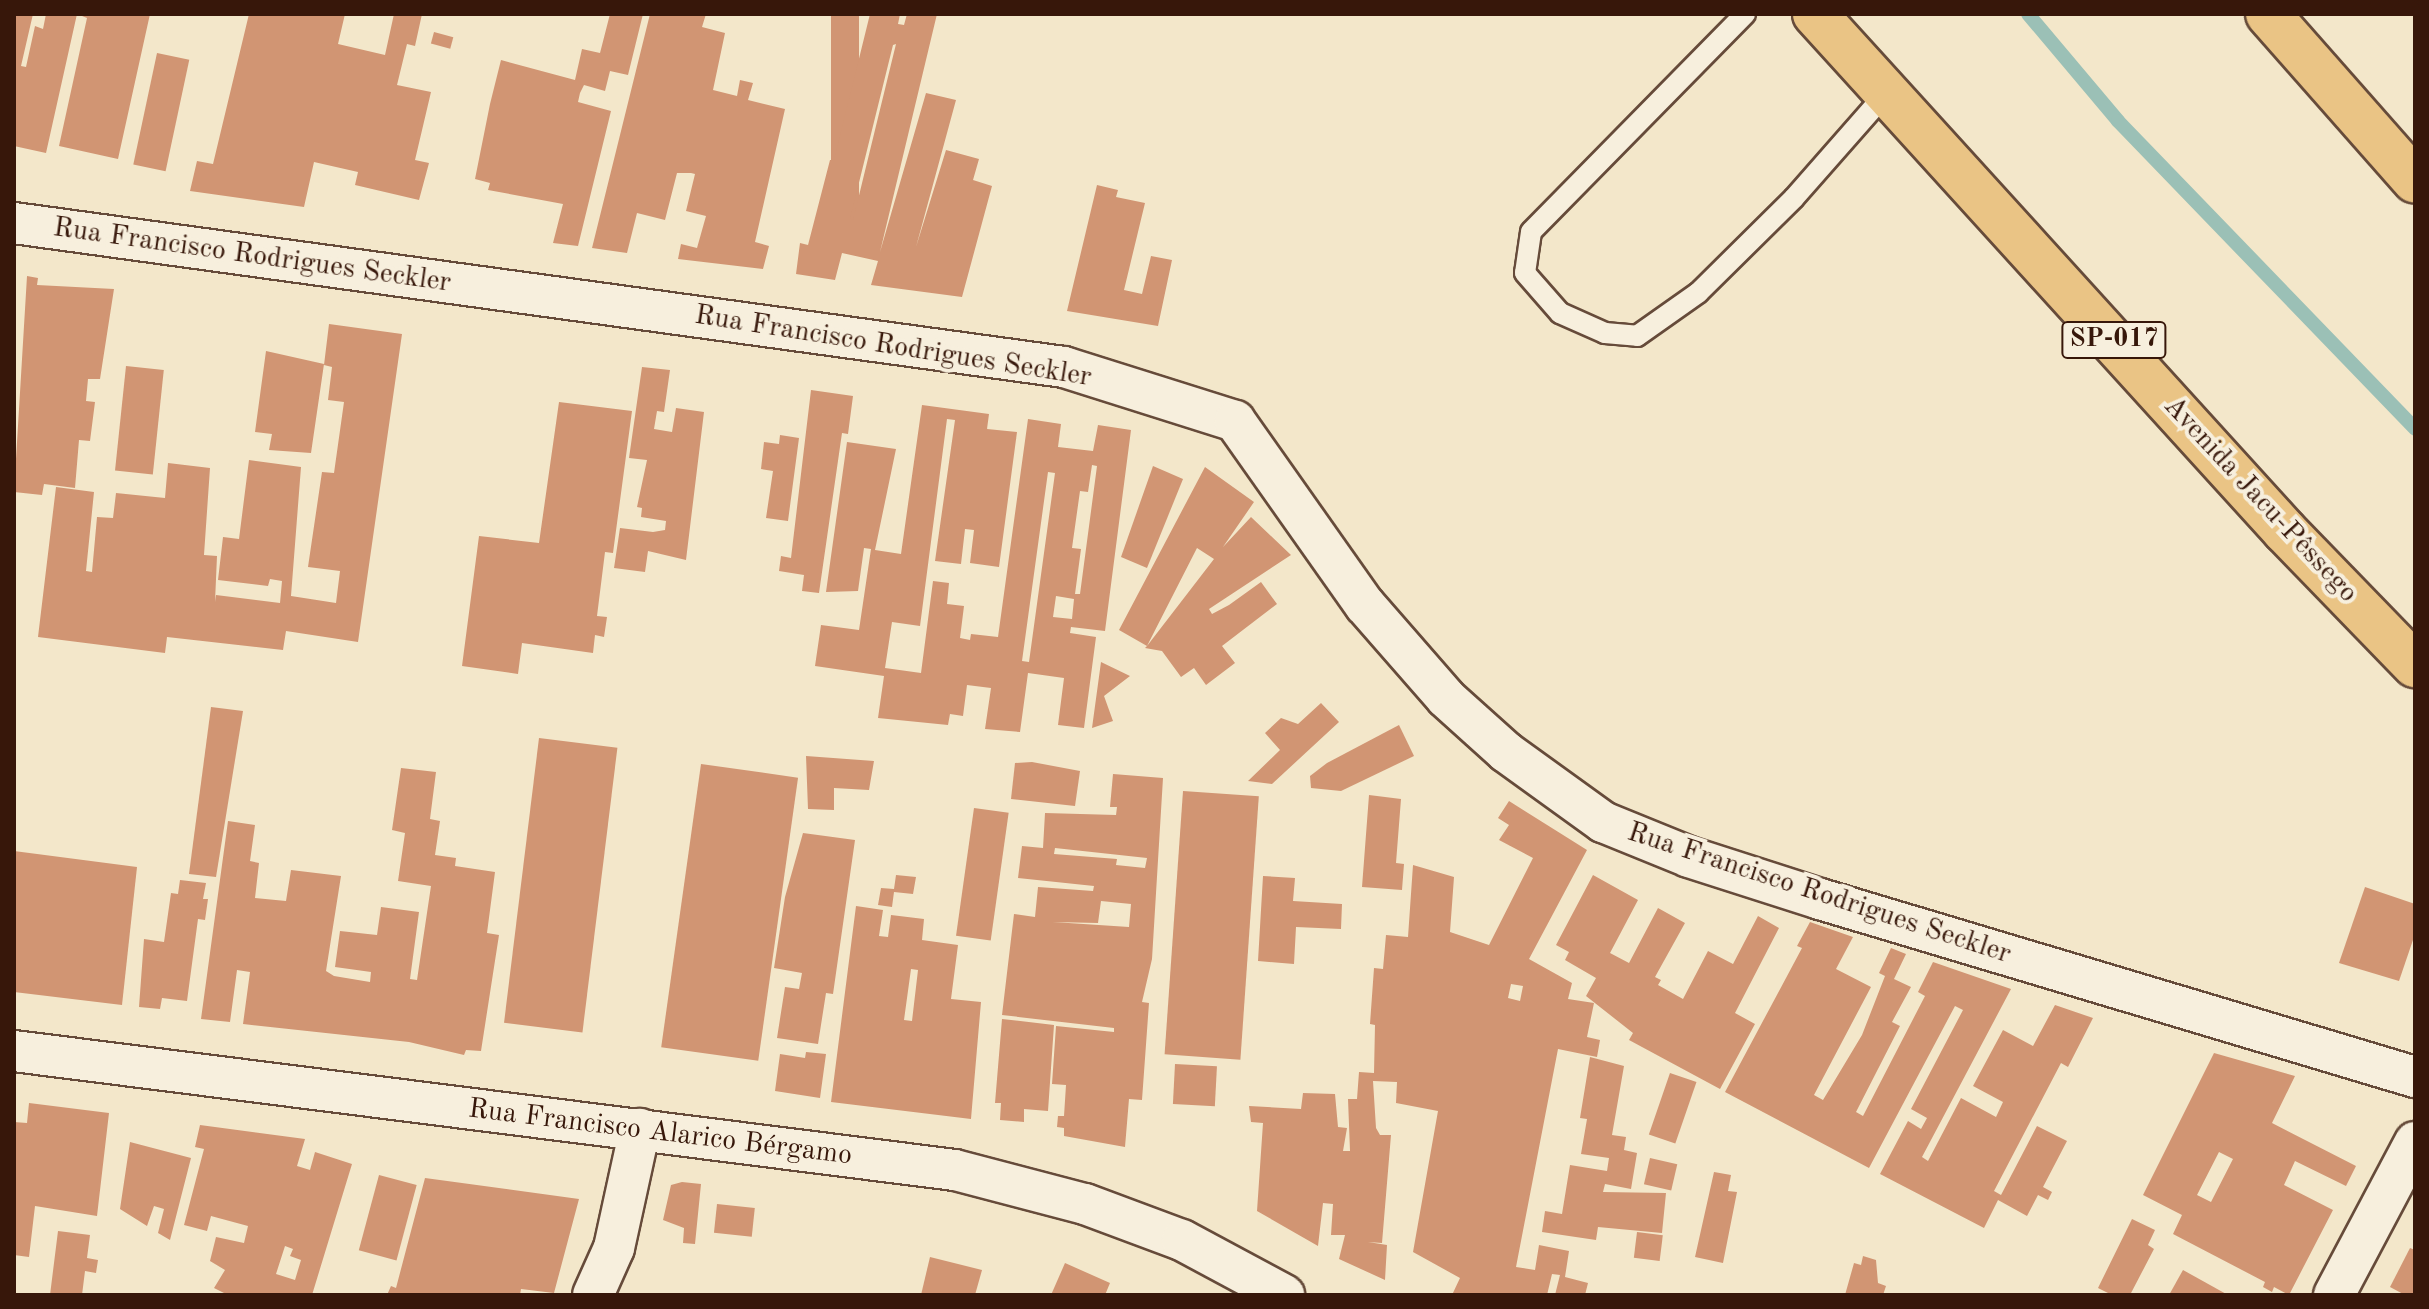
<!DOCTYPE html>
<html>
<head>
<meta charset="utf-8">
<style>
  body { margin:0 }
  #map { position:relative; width:2429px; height:1309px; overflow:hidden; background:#f3e7ca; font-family:"Old Standard TT",serif }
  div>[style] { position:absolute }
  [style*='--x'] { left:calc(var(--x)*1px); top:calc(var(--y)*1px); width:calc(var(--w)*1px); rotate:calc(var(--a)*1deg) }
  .stream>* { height:14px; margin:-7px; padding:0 7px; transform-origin:7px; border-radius:7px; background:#9bc0b6 }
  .building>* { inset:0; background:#d19573; transform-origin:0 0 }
  .roads { filter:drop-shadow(2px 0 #664b3a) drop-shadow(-2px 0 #664b3a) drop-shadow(0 2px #664b3a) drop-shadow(0 -2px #664b3a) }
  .lane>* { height:20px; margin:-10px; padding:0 10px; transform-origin:10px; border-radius:10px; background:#f7efdd }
  .street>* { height:40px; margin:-20px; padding:0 20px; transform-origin:20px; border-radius:20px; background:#f7efdd }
  .highway>* { height:44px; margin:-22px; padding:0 22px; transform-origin:22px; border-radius:22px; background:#eac485 }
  span { translate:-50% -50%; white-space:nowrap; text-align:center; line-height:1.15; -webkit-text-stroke:8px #f7efdd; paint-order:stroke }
  .shield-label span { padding:2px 6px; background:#f7efdd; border:2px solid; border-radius:6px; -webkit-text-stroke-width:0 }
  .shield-label { font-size:26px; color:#37170a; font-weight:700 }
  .street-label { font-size:28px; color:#37170a }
  .frame { position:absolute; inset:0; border:16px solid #37170a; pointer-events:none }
</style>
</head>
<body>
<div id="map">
  <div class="stream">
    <i style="--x:2028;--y:14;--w:140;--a:49.9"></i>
    <i style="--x:2118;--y:121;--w:428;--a:46"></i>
  </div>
  <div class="building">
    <i style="clip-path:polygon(14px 14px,33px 14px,21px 66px,26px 67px,35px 26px,43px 29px,46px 14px,77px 14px,46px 153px,14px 146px)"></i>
    <i style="clip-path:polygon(150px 14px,118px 159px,59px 146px,87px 18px,77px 14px)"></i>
    <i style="clip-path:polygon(249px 14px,345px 14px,338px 44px,385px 55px,394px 14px,422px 14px,415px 46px,407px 44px,397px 85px,431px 92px,415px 160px,429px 163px,419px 200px,355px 185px,358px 172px,314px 162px,304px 207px,190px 191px,197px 161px,213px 164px)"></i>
    <i style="clip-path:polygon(610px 14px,643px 14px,628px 75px,610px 71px,605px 91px,584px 85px,580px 93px,578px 102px,611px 111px,578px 246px,553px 243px,563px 204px,488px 190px,490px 183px,475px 179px,490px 104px,501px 60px,575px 80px,582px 49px,600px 53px)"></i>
    <i style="clip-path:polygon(650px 14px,706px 14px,702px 27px,725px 33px,713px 90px,737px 96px,740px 80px,753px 83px,748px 100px,785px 109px,755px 242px,769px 246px,763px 269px,678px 259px,681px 244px,697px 248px,706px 216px,686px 211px,695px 174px,691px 173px,677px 173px,665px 220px,637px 213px,627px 253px,592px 248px)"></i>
    <i style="left:831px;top:14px;width:28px;height:206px"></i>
    <i style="clip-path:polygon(evenodd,870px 14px,900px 14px,898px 24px,904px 25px,907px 14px,937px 14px,880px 252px,926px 93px,956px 100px,916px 247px,946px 150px,979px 159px,973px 180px,992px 186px,962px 297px,871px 285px,878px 261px,842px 253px,835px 280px,796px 274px,800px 243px,808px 245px,830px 160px,834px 160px,870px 14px,896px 44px,853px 220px,850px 219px,893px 45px,896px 44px)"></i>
    <i style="left:434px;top:32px;width:20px;height:12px;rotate:15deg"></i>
    <i style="left:157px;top:53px;width:33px;height:114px;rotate:12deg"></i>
    <i style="clip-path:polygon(1097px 185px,1118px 190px,1116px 197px,1145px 203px,1124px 290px,1142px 294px,1151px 256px,1172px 260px,1158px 326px,1067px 311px)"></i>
    <i style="clip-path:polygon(27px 276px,38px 278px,37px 285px,114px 289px,100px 379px,88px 379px,86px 401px,95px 402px,90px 441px,79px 440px,75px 488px,44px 484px,42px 495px,14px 492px)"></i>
    <i style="clip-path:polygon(329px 324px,402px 334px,358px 642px,286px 631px,283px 650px,167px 637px,165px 653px,38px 637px,56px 487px,94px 492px,86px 571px,92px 572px,97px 517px,113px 518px,116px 493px,165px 498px,168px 463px,210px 468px,204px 555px,217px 556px,215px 602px,216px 595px,280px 603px,282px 581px,270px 579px,268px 586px,218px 580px,223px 537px,239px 539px,249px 460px,301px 467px,291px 596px,336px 603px,340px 571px,308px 567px,322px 472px,334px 473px,344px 402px,328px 400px,332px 367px,324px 365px)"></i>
    <i style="clip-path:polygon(266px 351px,324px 364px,311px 453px,269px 450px,272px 434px,255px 432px)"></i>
    <i style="left:126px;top:366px;width:38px;height:105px;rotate:6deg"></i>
    <i style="clip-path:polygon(642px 367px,670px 370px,664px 412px,657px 411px,654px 429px,672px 432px,676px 408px,704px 412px,686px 560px,648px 551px,645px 572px,614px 568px,620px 528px,653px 532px,665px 530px,666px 521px,641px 517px,642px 508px,637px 507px,647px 460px,629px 458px)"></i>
    <i style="clip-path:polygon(811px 390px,853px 396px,848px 434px,842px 433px,819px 593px,802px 591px,804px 575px,779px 571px,781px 556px,791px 558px)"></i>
    <i style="clip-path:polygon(559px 402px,632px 411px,613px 553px,605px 552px,597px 616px,607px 617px,604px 637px,595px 635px,593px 653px,522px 643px,518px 674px,462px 666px,479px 536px,539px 543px)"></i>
    <i style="clip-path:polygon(evenodd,922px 405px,989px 414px,987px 429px,1017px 432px,999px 567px,970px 563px,974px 530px,965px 529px,961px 564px,935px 561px,955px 420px,947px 419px,920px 626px,892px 622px,885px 668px,921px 673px,933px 581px,949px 583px,947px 604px,964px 606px,960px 638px,970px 640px,971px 634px,998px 637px,1028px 419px,1061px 424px,1058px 447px,1093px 451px,1098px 425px,1131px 430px,1105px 631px,1071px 627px,1070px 633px,1096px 637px,1084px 728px,1058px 725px,1064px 678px,1028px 673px,1020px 732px,985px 729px,991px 688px,967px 685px,963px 716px,950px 714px,948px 725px,878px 718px,884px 676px,815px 666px,821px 625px,859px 630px,871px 549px,864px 548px,858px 591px,826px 592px,847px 442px,896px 449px,875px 550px,901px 554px,922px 405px,1092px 465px,1097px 466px,1080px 594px,1075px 594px,1081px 549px,1072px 548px,1080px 491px,1088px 492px,1092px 465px,922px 405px,1048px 472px,1055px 473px,1029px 662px,1022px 661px,1048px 472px,922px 405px,1056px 596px,1074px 599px,1072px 619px,1053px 617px,1056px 596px)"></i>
    <i style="clip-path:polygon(780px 435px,799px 438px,788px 521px,766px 518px,773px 471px,761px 469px,764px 442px,779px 444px)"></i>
    <i style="clip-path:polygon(1153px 466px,1183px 479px,1147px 568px,1121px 557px)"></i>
    <i style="clip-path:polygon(1205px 467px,1254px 502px,1223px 547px,1251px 517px,1291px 555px,1209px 609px,1212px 614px,1229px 605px,1261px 582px,1277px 604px,1222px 646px,1235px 663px,1206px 685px,1194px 668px,1181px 677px,1162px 651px,1145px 648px,1147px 646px,1214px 559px,1197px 548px,1147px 646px,1119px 630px)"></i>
    <i style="clip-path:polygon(1101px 662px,1130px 676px,1104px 696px,1113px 721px,1092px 728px)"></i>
    <i style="clip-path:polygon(1321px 703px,1339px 722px,1272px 784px,1248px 781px,1280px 750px,1265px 733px,1281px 718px,1298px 724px)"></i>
    <i style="clip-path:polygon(211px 707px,243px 711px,216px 877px,189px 874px)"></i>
    <i style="clip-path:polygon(1399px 725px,1414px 756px,1341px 791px,1311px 788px,1310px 776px,1327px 763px)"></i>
    <i style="left:539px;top:738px;width:79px;height:287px;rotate:7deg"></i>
    <i style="clip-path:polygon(806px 756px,874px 761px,869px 790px,834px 788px,834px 810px,808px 809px)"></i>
    <i style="clip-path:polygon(1032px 762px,1080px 771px,1075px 806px,1011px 799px,1015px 763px)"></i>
    <i style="left:701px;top:764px;width:98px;height:286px;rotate:8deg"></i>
    <i style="clip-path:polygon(401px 768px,436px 772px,430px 819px,440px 821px,435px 855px,456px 858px,455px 866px,495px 872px,487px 933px,499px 935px,481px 1051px,466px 1050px,464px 1055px,409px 1042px,243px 1024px,250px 972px,237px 970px,230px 1022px,201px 1019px,228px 821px,255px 825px,250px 861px,259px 863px,255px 898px,286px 901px,291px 870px,341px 876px,326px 971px,334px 976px,370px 982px,371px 972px,335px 967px,340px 931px,377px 935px,381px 907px,419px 912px,410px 979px,417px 980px,431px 886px,398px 881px,405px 833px,392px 830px)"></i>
    <i style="clip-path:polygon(evenodd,1113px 774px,1163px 778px,1152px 959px,1142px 1002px,1149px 1003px,1142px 1100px,1129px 1099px,1125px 1147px,1064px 1136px,1064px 1128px,1057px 1127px,1058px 1116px,1064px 1116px,1066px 1085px,1052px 1084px,1056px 1026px,1114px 1032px,1114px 1028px,1002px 1015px,1014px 914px,1035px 917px,1038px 887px,1093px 891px,1094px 886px,1018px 878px,1022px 846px,1043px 848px,1045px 813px,1116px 815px,1117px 807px,1110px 807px,1113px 774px,1055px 848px,1147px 858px,1145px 868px,1116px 865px,1117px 859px,1054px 854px,1055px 848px,1113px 774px,1101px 901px,1131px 904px,1129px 927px,1053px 922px,1098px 923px,1101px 901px)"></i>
    <i style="left:1183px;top:791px;width:76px;height:264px;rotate:4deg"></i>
    <i style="clip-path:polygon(1369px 795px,1401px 799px,1396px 863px,1404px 864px,1402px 890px,1362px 887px)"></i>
    <i style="clip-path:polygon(evenodd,1509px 801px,1587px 850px,1529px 959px,1572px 983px,1568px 999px,1594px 1003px,1587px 1037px,1600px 1040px,1597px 1057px,1558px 1049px,1516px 1267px,1535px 1270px,1539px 1245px,1569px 1251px,1565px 1277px,1588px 1283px,1585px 1295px,1555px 1295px,1560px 1275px,1552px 1274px,1547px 1295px,1452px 1295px,1460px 1278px,1413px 1252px,1438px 1111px,1396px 1103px,1397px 1082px,1373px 1081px,1376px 1128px,1380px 1135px,1391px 1135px,1382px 1243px,1368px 1242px,1387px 1245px,1385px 1280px,1339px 1259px,1345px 1235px,1331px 1235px,1333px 1204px,1323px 1203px,1318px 1246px,1257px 1211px,1263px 1123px,1251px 1122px,1249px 1106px,1301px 1109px,1303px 1093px,1335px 1094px,1338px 1127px,1347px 1128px,1343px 1151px,1350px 1151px,1348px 1099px,1357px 1099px,1359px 1072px,1374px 1073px,1375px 1025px,1370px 1024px,1374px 968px,1383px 969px,1386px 935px,1408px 937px,1413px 865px,1454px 877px,1450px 932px,1489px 945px,1533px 858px,1499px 840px,1509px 825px,1498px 818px,1509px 801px,1511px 984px,1523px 986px,1520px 1001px,1508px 998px,1511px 984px)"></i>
    <i style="left:974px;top:808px;width:35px;height:129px;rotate:8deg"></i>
    <i style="clip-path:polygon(803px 833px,855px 840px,833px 994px,826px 993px,818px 1044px,777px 1038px,785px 987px,799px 989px,802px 973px,774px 968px,785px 897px)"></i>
    <i style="clip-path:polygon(14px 851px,137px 867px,122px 1005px,14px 992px)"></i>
    <i style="clip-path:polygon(896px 875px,916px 877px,913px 894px,894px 892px,892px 907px,878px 905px,881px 888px,894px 889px)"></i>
    <i style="clip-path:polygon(1593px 875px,1638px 900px,1610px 953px,1629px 963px,1658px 908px,1685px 923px,1655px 977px,1661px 980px,1658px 985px,1683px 999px,1708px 951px,1733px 964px,1758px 916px,1779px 928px,1735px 1013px,1755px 1024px,1720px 1089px,1629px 1040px,1633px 1033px,1586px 996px,1596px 978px,1565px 960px,1569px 952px,1556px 945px)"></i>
    <i style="clip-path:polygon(1263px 876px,1295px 878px,1293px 901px,1342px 904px,1341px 929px,1296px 927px,1294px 964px,1258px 961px)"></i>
    <i style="clip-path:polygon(180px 880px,206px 883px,203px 899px,208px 899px,205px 920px,198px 919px,187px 1001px,162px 998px,160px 1009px,139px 1007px,144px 939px,164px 942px,171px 893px,178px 894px)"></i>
    <i style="clip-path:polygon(2365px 887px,2415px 904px,2415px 934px,2399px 981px,2339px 963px)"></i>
    <i style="clip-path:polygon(evenodd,856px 906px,883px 910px,879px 936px,888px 937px,891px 915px,924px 919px,922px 940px,958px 945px,951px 999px,981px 1002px,971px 1119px,831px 1102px,856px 906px,911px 969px,918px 970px,912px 1021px,904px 1020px,911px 969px)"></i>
    <i style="clip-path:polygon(1810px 922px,1853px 937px,1836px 969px,1871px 987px,1814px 1095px,1823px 1100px,1862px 1035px,1885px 976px,1879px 973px,1891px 948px,1906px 954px,1894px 979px,1911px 987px,1892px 1022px,1900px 1026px,1856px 1112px,1863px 1116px,1925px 996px,1918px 992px,1933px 962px,2011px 989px,1922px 1157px,1928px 1161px,1961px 1098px,1996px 1117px,2003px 1102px,1973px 1086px,2003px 1030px,2033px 1046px,2055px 1005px,2093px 1018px,2068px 1067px,2061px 1063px,1994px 1191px,2001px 1195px,2037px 1126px,2067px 1141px,2043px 1187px,2052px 1192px,2048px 1200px,2038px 1195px,2027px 1216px,1998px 1200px,1984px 1228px,1880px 1174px,1908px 1121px,1921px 1129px,1927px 1118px,1911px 1109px,1963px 1010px,1955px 1006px,1869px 1168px,1725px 1092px,1802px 948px,1797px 946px)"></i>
    <i style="clip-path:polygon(1002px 1019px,1054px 1025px,1048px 1111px,1024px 1109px,1024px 1122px,1000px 1120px,1001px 1103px,995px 1103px)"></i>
    <i style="clip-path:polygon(806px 1052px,826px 1054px,820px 1098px,775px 1091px,780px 1054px,805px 1058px)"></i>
    <i style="clip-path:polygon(evenodd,2214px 1053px,2295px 1076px,2272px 1123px,2356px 1166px,2346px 1186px,2295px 1161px,2284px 1185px,2333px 1210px,2289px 1295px,2274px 1287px,2272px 1292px,2263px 1287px,2265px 1282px,2173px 1234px,2182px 1215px,2143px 1195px,2214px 1053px,2219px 1152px,2233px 1159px,2211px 1202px,2197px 1195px,2219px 1152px)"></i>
    <i style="clip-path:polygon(1590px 1057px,1624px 1066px,1612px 1135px,1626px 1137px,1624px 1150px,1637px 1153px,1631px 1189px,1605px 1184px,1603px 1192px,1666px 1193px,1662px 1233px,1598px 1227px,1596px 1240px,1542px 1232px,1545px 1211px,1562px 1214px,1570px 1165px,1607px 1171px,1609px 1158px,1581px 1154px,1587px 1119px,1580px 1118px)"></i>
    <i style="left:1175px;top:1064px;width:42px;height:40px;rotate:3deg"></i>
    <i style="left:1670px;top:1073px;width:28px;height:65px;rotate:19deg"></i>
    <i style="clip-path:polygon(29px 1103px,109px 1113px,97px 1216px,35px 1206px,29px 1257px,14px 1255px,14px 1122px,27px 1123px)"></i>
    <i style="clip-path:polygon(evenodd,200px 1125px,305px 1139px,297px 1166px,310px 1170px,315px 1152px,352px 1164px,312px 1295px,228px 1295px,214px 1288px,225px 1270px,210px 1261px,216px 1237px,244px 1243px,248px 1226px,211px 1216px,207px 1231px,184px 1225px,204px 1149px,195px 1147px,200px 1125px,285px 1246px,293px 1249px,290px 1256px,301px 1260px,295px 1280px,276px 1274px,285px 1246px)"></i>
    <i style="clip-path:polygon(130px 1142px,191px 1158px,170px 1240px,158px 1233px,164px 1209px,154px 1206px,147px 1226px,120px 1209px)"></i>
    <i style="left:1650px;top:1158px;width:28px;height:27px;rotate:13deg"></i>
    <i style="clip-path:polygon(1714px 1172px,1731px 1175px,1728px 1191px,1737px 1192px,1723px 1263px,1695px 1257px)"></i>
    <i style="left:379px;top:1175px;width:39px;height:78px;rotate:15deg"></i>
    <i style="clip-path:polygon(425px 1178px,579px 1199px,554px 1293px,521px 1289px,520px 1295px,387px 1295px,391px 1286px,396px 1288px)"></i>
    <i style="clip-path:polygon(682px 1182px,701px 1184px,695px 1244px,683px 1243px,684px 1228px,663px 1220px,671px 1185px)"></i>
    <i style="left:717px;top:1204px;width:38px;height:29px;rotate:6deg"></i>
    <i style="clip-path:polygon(2132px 1219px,2155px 1230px,2148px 1245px,2154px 1249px,2130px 1295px,2112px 1295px,2098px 1288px)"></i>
    <i style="clip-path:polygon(58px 1231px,90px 1235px,87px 1258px,98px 1260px,96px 1273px,85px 1271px,82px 1295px,50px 1295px)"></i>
    <i style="left:1637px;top:1232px;width:26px;height:26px;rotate:7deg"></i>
    <i style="clip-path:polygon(2410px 1248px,2415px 1250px,2415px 1295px,2405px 1295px,2390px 1287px)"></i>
    <i style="clip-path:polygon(1863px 1256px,1876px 1260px,1878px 1283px,1886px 1286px,1883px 1295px,1845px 1295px,1854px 1263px,1861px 1265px)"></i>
    <i style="clip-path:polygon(930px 1257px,982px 1270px,975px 1295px,921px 1295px)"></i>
    <i style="clip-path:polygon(1065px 1263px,1110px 1283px,1105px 1295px,1051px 1295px)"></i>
    <i style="clip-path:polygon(2183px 1270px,2228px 1295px,2169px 1295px)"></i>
  </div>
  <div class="roads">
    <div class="lane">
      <i style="--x:1745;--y:14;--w:305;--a:134.5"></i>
      <i style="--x:1531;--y:232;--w:41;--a:98.3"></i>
      <i style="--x:1525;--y:273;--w:53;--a:48.8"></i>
      <i style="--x:1560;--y:313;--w:49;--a:24"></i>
      <i style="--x:1605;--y:333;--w:32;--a:5"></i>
      <i style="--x:1637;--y:336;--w:75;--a:-35.2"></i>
      <i style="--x:1698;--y:293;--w:135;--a:-44.7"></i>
      <i style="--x:1794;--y:198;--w:142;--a:-48.7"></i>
    </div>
    <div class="street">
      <i style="--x:14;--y:223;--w:1060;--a:7.81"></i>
      <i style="--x:1064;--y:367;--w:179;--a:17.5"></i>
      <i style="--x:1235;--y:421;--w:225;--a:54.8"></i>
      <i style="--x:1365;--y:605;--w:123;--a:48.9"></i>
      <i style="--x:1446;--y:698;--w:81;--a:42"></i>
      <i style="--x:1506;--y:752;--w:120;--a:35.8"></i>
      <i style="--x:1603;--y:822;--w:93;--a:22.1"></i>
      <i style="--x:1689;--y:857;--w:138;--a:17.8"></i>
      <i style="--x:1820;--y:899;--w:621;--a:16.66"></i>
      <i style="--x:14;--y:1051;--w:948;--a:7.21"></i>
      <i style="--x:955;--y:1170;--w:134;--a:14.7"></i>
      <i style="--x:1085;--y:1204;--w:103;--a:20.4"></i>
      <i style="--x:1182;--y:1240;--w:116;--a:28.3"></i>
      <i style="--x:593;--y:1295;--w:51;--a:-65.9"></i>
      <i style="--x:614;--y:1248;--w:122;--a:-77.7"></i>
      <i style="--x:2334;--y:1295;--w:173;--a:-62.1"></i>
    </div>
    <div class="highway">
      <i style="--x:1815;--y:14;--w:699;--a:47.73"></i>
      <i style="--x:2285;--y:531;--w:187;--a:45.9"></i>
      <i style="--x:2268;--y:14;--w:222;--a:48.6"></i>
    </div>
  </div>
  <div class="shield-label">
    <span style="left:2114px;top:340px">SP-017</span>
  </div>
  <div class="street-label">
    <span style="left:252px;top:256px;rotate:8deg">Rua Francisco Rodrigues Seckler</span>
    <span style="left:893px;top:347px;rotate:9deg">Rua Francisco Rodrigues Seckler</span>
    <span style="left:2260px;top:500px;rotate:47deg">Avenida Jacu-Pêssego</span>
    <span style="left:1819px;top:894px;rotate:18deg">Rua Francisco Rodrigues Seckler</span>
    <span style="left:660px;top:1133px;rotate:7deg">Rua Francisco Alarico Bérgamo</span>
  </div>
  <div class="frame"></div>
</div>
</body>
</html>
